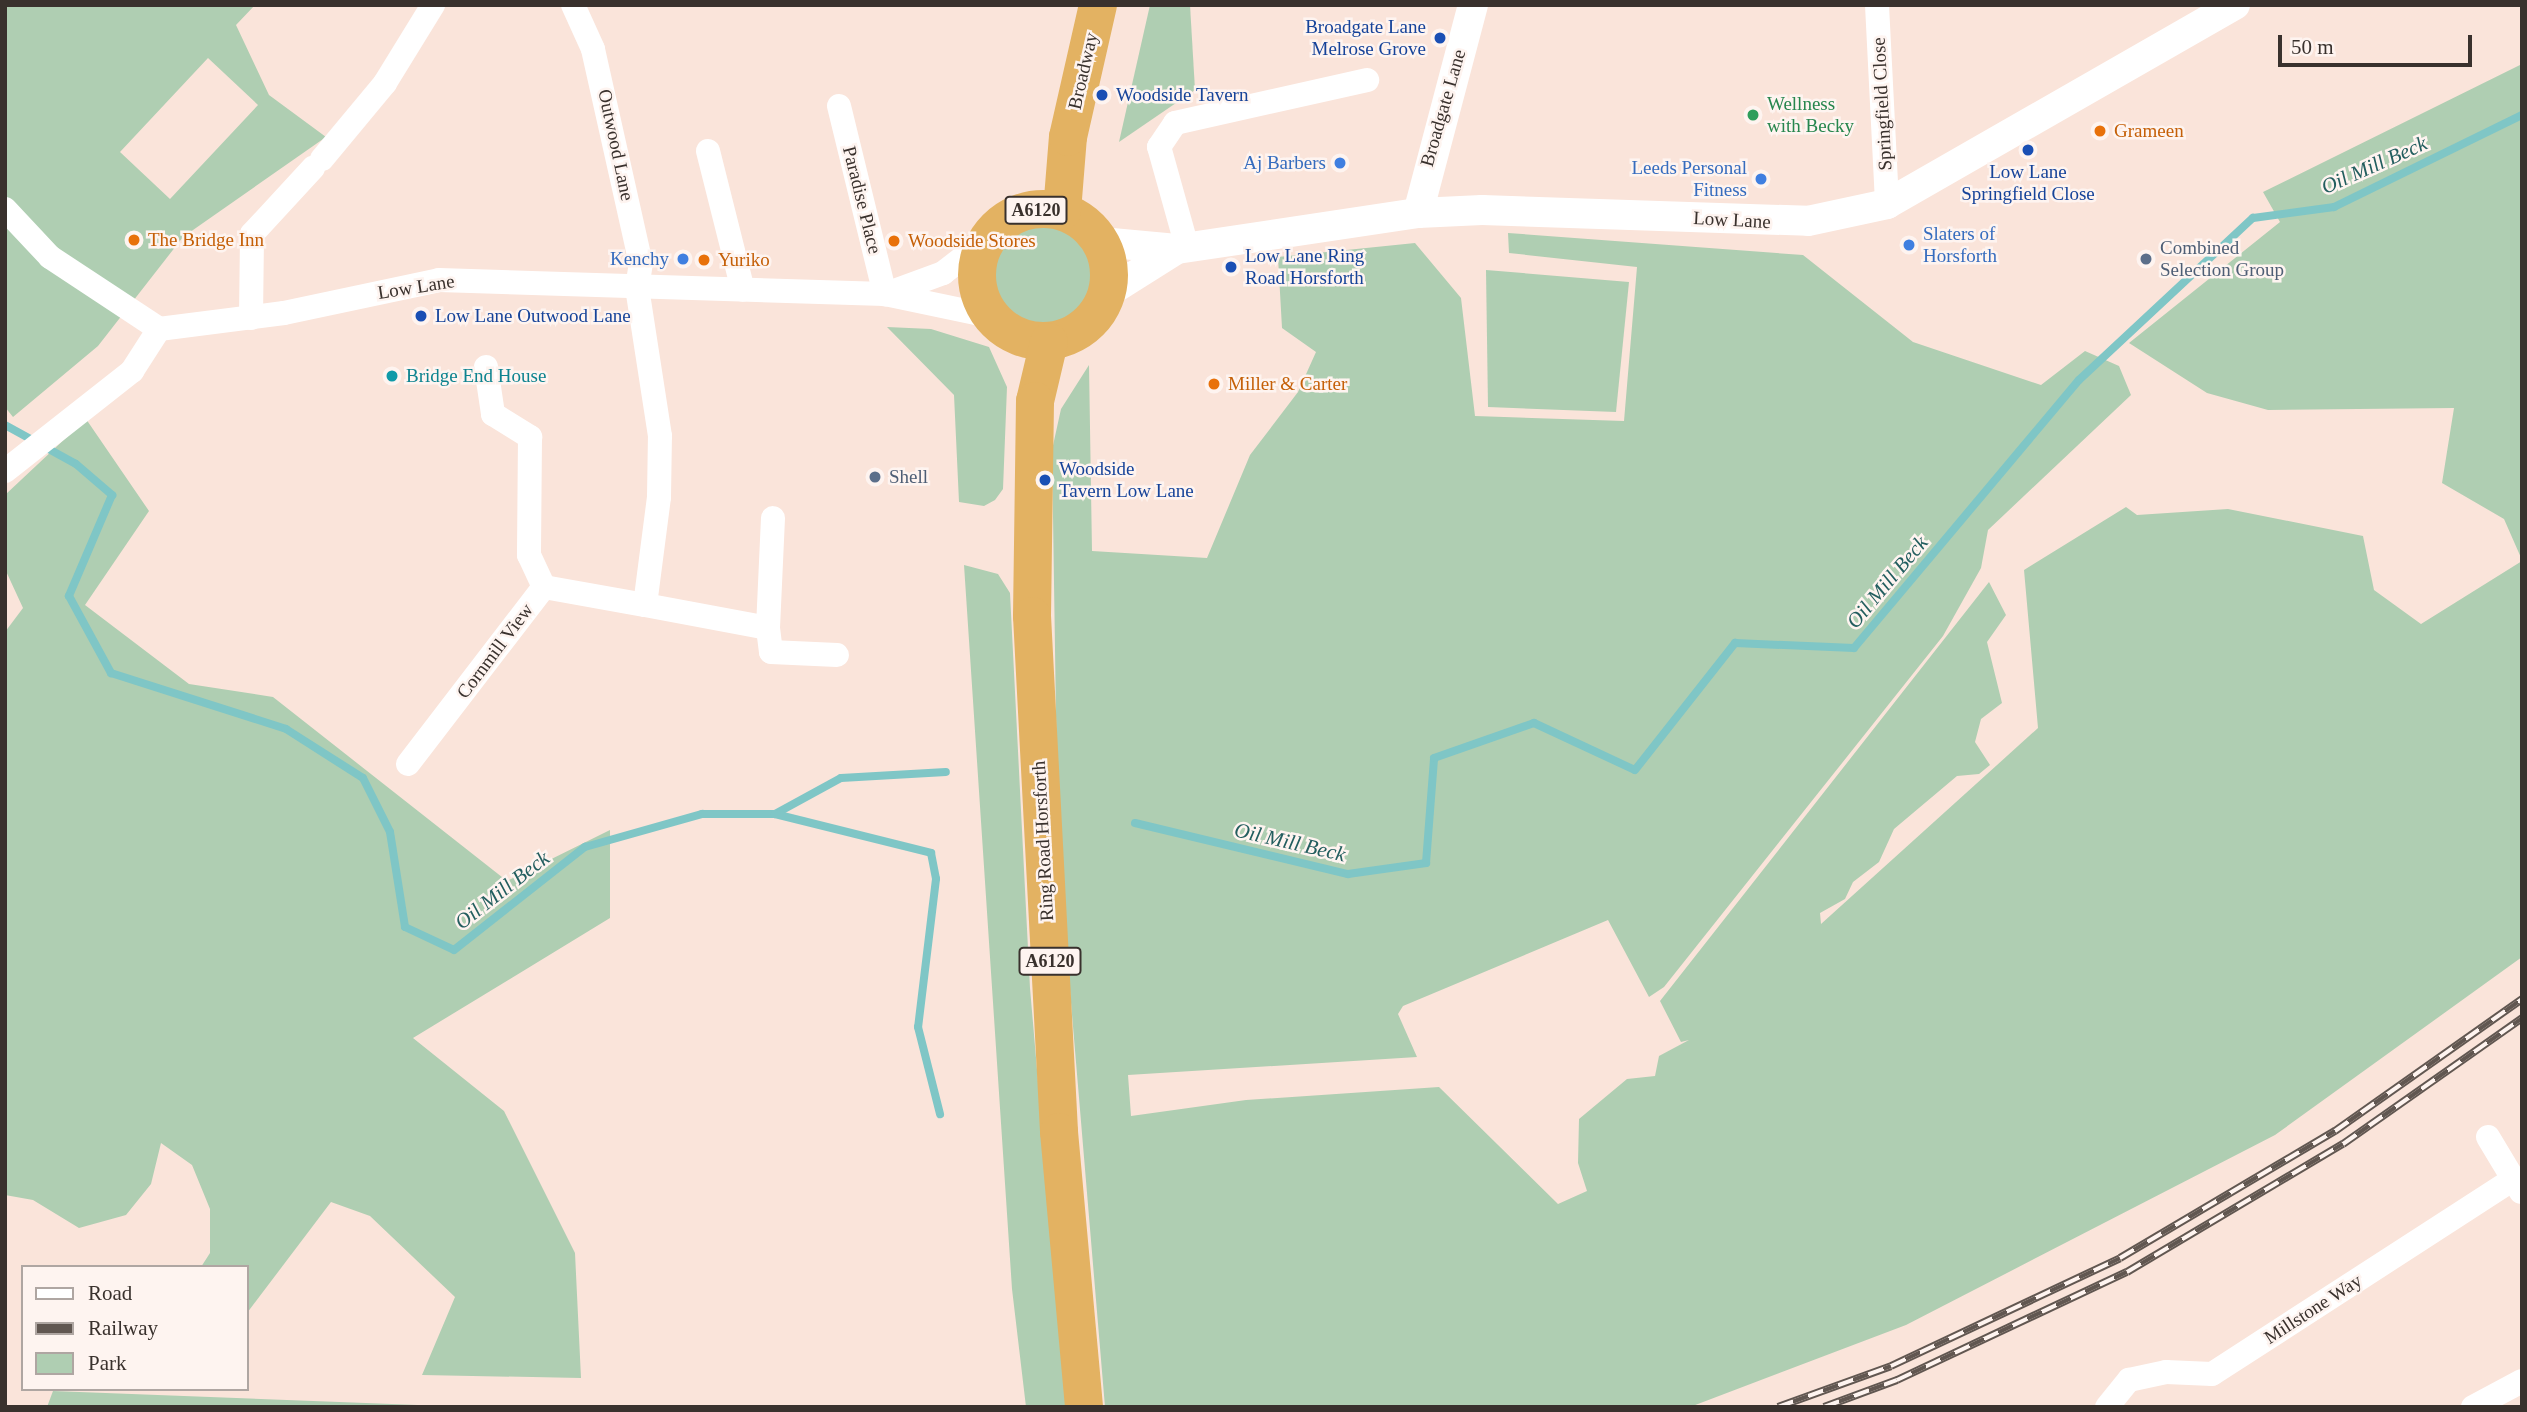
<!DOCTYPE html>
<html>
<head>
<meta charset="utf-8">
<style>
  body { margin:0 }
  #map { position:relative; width:2527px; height:1412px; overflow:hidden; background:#fae4da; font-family:"Times New Roman",serif }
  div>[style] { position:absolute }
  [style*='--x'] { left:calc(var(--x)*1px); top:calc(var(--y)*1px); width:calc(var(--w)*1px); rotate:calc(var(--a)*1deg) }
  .green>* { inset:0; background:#afceb2 }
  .round { border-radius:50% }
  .stream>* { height:8px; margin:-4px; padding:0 4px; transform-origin:4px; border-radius:4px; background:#7fc6c6 }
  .minor>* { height:24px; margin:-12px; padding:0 12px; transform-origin:12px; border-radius:12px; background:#fff }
  .tertiary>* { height:30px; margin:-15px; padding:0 15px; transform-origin:15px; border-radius:15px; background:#fff }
  .trunk>* { height:38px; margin:-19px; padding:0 19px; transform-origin:19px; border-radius:19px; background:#e3b262 }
  .trunk>.ring { margin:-19px; padding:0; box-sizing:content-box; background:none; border:38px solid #e3b262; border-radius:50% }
  .rail>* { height:8px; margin-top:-4px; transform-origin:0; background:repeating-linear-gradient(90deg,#fef4f0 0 16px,#615751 0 32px); box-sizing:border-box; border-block:2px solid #615751 }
  .dots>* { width:19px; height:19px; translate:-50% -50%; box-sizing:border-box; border:4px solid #fef4f0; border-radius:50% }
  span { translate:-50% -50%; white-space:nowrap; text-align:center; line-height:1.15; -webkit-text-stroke:5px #fef4f0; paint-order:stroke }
  .shield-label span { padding:2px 5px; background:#fef4f0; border:2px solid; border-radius:5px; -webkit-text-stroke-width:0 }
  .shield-label { font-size:18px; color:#39312d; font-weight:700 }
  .transit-label { font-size:19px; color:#164399 }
  .right { translate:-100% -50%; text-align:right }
  .left { translate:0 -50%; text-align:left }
  .street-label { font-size:19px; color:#39312d }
  .leisure-label { font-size:19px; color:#27864d }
  .food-label { font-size:19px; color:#c56008 }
  .shop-label { font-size:19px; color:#366cbe }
  .service-label { font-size:19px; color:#4e5e75 }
  .culture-label { font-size:19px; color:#0d838f }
  .water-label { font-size:21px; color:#235e5f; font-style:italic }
  .frame { position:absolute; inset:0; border:7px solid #39312d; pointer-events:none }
  .legend { position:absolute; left:21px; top:1265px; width:228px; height:126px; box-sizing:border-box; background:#fef4f0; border:2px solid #afa6a2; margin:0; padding:9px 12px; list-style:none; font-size:21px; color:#39312d }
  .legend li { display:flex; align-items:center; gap:14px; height:35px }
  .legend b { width:35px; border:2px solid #afa6a2 }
  .scale { position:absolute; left:2278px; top:35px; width:194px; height:32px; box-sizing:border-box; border:4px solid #39312d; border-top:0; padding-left:9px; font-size:21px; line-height:24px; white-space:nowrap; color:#39312d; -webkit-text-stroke:5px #fef4f0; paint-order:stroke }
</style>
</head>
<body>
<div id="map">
  <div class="green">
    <i style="clip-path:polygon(evenodd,5px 5px,255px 5px,236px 25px,269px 95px,326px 137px,183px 237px,98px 346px,13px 417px,5px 407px,5px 5px,208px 58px,258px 105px,170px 199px,120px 152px,208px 58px)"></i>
    <i style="clip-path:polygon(1150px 5px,1190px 5px,1195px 90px,1119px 142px)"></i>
    <i style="clip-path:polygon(2522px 64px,2522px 560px,2504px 519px,2442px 483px,2454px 408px,2268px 410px,2207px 393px,2129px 343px,2280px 222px,2263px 192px)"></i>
    <i class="round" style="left:993px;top:226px;width:98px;height:98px"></i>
    <i style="clip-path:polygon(1508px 233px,1803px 255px,1913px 342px,2041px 385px,2085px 351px,2119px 366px,2131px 395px,1988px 530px,1981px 568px,1943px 636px,1664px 987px,1649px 997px,1608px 920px,1403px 1006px,1398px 1014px,1417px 1057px,1128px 1075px,1131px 1116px,1246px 1100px,1439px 1087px,1558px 1204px,1587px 1191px,1578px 1163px,1579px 1119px,1627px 1079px,1655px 1076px,1659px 1056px,1689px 1040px,1681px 1042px,1660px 1001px,1989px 582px,2006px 615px,1987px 642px,2002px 703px,1981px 719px,1975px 742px,1990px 765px,1979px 774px,1957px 776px,1894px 829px,1879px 862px,1853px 882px,1845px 899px,1820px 913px,1821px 924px,2038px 728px,2024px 570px,2126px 507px,2137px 515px,2228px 509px,2363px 536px,2374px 590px,2421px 624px,2522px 561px,2522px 957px,2275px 1135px,1906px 1325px,1690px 1407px,1105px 1407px,1058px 848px,1052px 450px,1061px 409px,1089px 365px,1092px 551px,1207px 558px,1250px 455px,1298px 392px,1316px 352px,1282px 328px,1278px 257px,1415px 243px,1461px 298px,1475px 416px,1624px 421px,1637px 267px,1509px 253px)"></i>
    <i style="clip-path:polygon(1486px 270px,1629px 282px,1616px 412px,1488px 407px)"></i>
    <i style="clip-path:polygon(887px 327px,931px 329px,989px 347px,1007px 387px,1003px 489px,995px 500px,984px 506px,959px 502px,954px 395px)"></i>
    <i style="clip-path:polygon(86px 419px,149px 511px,85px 605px,189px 684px,273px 697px,507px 881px,610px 830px,610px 918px,413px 1038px,504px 1111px,575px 1253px,581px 1378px,422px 1375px,455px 1297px,370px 1216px,331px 1202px,247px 1313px,247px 1267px,201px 1267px,210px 1253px,210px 1209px,192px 1165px,161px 1143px,151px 1184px,126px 1215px,79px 1228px,33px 1200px,5px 1195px,5px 632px,23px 608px,5px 569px,5px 495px)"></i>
    <i style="clip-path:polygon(964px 565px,998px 574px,1010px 593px,1030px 988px,1066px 1407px,1026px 1407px,1012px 1289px)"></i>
    <i style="clip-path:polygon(53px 1391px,418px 1405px,421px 1407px,47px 1407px)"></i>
  </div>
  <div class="stream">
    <i style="--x:5;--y:425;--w:81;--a:28.8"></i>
    <i style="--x:76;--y:464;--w:48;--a:40.7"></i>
    <i style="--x:112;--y:495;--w:110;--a:113.1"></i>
    <i style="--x:69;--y:596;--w:88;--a:61.4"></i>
    <i style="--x:111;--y:673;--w:184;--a:17.7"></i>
    <i style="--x:286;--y:729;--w:91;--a:32.5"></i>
    <i style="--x:363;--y:778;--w:60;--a:63.4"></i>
    <i style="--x:390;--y:832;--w:96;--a:81"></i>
    <i style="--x:405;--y:927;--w:54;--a:25.1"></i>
    <i style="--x:454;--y:950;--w:167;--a:-38.2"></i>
    <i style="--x:585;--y:847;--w:122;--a:-15.8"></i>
    <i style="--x:702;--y:814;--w:73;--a:0"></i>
    <i style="--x:775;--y:814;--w:75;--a:-28.6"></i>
    <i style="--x:841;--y:778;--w:105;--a:-3.3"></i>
    <i style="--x:775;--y:814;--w:161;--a:14"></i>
    <i style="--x:931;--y:853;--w:26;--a:79"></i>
    <i style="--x:936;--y:879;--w:149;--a:96.9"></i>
    <i style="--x:918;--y:1027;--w:90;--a:75.8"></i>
    <i style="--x:1135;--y:823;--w:219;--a:13.5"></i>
    <i style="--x:1348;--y:874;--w:79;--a:-8"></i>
    <i style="--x:1426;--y:863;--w:105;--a:-85.6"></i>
    <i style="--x:1434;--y:758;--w:106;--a:-19.3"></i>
    <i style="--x:1534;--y:723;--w:111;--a:25"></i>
    <i style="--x:1635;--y:770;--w:162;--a:-51.8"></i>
    <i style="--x:1735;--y:643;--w:119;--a:2.4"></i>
    <i style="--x:1854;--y:648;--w:350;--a:-50"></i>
    <i style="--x:2079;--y:380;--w:238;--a:-43"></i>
    <i style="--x:2253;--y:218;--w:82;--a:-7.7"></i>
    <i style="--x:2334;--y:207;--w:209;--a:-26.1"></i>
  </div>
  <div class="minor">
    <i style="--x:1877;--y:5;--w:199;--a:87.1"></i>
    <i style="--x:839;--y:106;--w:194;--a:76.3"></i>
    <i style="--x:708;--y:151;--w:143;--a:75.9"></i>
    <i style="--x:322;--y:159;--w:99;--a:-50.3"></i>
    <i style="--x:385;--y:83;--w:92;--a:-58.4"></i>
    <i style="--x:5;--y:209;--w:66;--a:46.8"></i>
    <i style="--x:50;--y:257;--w:131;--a:33.4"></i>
    <i style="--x:1187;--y:247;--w:104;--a:-105.6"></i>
    <i style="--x:1159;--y:147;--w:29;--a:-56"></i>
    <i style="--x:1175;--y:123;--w:197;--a:-12.6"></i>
    <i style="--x:886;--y:294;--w:61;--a:-20.2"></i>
    <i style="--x:943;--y:273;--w:56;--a:-37.7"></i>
    <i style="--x:251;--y:318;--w:84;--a:-89.3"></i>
    <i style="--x:252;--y:234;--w:90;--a:-47.3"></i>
    <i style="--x:486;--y:367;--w:48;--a:81.5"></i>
    <i style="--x:493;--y:414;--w:44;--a:31.9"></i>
    <i style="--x:530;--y:437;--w:118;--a:90.5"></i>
    <i style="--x:529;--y:555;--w:35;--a:65"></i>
    <i style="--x:5;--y:471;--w:162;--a:-38.2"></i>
    <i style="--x:132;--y:371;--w:50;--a:-57.3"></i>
    <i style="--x:159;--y:329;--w:126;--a:-7.3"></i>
    <i style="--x:284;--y:313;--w:158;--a:-12"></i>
    <i style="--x:439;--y:280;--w:446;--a:1.8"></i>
    <i style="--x:885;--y:294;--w:107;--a:11.8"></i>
    <i style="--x:645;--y:605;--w:125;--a:10.6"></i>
    <i style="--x:768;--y:628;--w:24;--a:83"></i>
    <i style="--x:771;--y:652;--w:66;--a:2.6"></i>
    <i style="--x:768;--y:628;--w:110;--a:-87.4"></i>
    <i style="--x:408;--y:764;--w:223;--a:-52.5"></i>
    <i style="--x:544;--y:587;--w:103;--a:10.1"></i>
    <i style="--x:645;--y:605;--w:109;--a:-82.6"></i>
    <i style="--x:659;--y:497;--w:61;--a:-89.1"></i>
    <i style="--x:660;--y:436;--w:150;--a:-98.8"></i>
    <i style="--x:637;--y:288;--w:24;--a:-81"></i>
    <i style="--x:641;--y:264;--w:220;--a:-102.6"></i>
    <i style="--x:593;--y:49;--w:48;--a:-114.4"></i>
    <i style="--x:2488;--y:1137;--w:64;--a:59"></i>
    <i style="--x:2107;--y:1407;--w:35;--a:-51"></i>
    <i style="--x:2129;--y:1380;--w:38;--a:-12"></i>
    <i style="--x:2166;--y:1372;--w:46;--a:2.5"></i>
    <i style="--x:2212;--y:1374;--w:359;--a:-32.9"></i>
    <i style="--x:2473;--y:1407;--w:55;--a:-28"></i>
  </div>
  <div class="tertiary">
    <i style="--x:1418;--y:213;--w:215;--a:-75.2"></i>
    <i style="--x:1101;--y:242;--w:76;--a:5.3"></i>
    <i style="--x:1177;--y:249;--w:244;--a:-8.5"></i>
    <i style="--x:1418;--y:213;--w:64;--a:-2.7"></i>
    <i style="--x:1482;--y:210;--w:326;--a:1.9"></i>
    <i style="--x:1808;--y:221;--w:81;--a:-12.1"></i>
    <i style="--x:1887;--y:204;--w:401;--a:-29.8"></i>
    <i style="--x:1107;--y:293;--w:83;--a:-32.2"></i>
  </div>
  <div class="trunk">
    <i class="ring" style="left:977px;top:209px;width:94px;height:94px"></i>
    <i style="--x:1062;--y:211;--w:74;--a:-85.4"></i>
    <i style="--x:1068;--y:137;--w:135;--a:-77.2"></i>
    <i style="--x:1049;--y:342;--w:61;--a:103.3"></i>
    <i style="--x:1035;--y:401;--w:215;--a:90.8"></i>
    <i style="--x:1032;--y:616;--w:517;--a:87"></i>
    <i style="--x:1059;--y:1132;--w:276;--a:84.8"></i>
  </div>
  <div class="rail">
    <i style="--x:1778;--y:1407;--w:120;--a:-19.9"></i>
    <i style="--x:1891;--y:1366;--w:253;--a:-25.2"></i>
    <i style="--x:2120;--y:1258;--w:250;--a:-30.6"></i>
    <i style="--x:2335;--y:1131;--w:229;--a:-35.2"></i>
    <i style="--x:1824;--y:1407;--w:78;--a:-20.3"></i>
    <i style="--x:1897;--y:1380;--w:254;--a:-25.2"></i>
    <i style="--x:2127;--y:1272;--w:251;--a:-30.7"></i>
    <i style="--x:2343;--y:1144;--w:219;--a:-35.1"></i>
  </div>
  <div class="dots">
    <i style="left:1440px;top:38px;background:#1a4fb4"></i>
    <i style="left:1102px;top:95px;background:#1a4fb4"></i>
    <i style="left:1753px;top:115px;background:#2e9e5b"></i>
    <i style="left:2100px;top:131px;background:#e8710a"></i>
    <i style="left:2028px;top:150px;background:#1a4fb4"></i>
    <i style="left:1340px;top:163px;background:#3f7fe0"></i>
    <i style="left:1761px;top:179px;background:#3f7fe0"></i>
    <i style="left:134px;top:240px;background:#e8710a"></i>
    <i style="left:894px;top:241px;background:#e8710a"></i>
    <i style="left:1909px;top:245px;background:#3f7fe0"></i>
    <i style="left:683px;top:259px;background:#3f7fe0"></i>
    <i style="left:2146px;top:259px;background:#5c6f8a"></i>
    <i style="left:704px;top:260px;background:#e8710a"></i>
    <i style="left:1231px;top:267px;background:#1a4fb4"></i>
    <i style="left:421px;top:316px;background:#1a4fb4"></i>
    <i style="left:392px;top:376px;background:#0f9aa8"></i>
    <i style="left:1214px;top:384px;background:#e8710a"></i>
    <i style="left:875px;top:477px;background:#5c6f8a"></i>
    <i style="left:1045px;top:480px;background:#1a4fb4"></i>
  </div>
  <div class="shield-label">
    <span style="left:1036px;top:210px">A6120</span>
    <span style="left:1050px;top:961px">A6120</span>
  </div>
  <div class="transit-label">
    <span class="right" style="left:1426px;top:38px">Broadgate Lane<br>Melrose Grove</span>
    <span class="left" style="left:1116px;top:95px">Woodside Tavern</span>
    <span style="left:2028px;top:183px">Low Lane<br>Springfield Close</span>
    <span class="left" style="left:1245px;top:267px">Low Lane Ring<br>Road Horsforth</span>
    <span class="left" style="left:435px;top:316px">Low Lane Outwood Lane</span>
    <span class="left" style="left:1059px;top:480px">Woodside<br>Tavern Low Lane</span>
  </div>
  <div class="street-label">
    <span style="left:1083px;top:71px;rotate:-77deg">Broadway</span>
    <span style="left:1882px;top:104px;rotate:-93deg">Springfield Close</span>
    <span style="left:1443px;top:108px;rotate:-74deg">Broadgate Lane</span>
    <span style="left:616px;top:145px;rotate:78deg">Outwood Lane</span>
    <span style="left:862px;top:200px;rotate:76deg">Paradise Place</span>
    <span style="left:1732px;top:220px;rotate:3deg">Low Lane</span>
    <span style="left:416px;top:287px;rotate:-9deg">Low Lane</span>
    <span style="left:495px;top:651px;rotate:-53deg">Cornmill View</span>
    <span style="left:1043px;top:841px;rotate:-93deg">Ring Road Horsforth</span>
    <span style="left:2313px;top:1309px;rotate:-33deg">Millstone Way</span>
  </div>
  <div class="leisure-label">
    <span class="left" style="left:1767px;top:115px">Wellness<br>with Becky</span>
  </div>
  <div class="food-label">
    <span class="left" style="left:2114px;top:131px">Grameen</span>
    <span class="left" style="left:148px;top:240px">The Bridge Inn</span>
    <span class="left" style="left:908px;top:241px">Woodside Stores</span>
    <span class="left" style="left:718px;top:260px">Yuriko</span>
    <span class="left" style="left:1228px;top:384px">Miller &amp; Carter</span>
  </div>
  <div class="shop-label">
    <span class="right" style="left:1326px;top:163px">Aj Barbers</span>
    <span class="right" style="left:1747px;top:179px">Leeds Personal<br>Fitness</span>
    <span class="left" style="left:1923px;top:245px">Slaters of<br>Horsforth</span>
    <span class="right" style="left:669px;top:259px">Kenchy</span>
  </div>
  <div class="service-label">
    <span class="left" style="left:2160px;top:259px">Combined<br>Selection Group</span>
    <span class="left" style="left:889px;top:477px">Shell</span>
  </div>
  <div class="culture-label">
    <span class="left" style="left:406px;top:376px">Bridge End House</span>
  </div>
  <div class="water-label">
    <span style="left:2374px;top:165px;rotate:-24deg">Oil Mill Beck</span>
    <span style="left:1887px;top:582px;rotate:-50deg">Oil Mill Beck</span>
    <span style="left:1290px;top:842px;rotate:13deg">Oil Mill Beck</span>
    <span style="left:502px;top:890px;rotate:-38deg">Oil Mill Beck</span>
  </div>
  <div class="frame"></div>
  <ul class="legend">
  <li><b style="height:9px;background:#fff"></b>Road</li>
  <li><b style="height:9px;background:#615751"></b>Railway</li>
  <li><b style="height:19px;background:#afceb2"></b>Park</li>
  </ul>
  <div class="scale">50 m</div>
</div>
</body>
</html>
